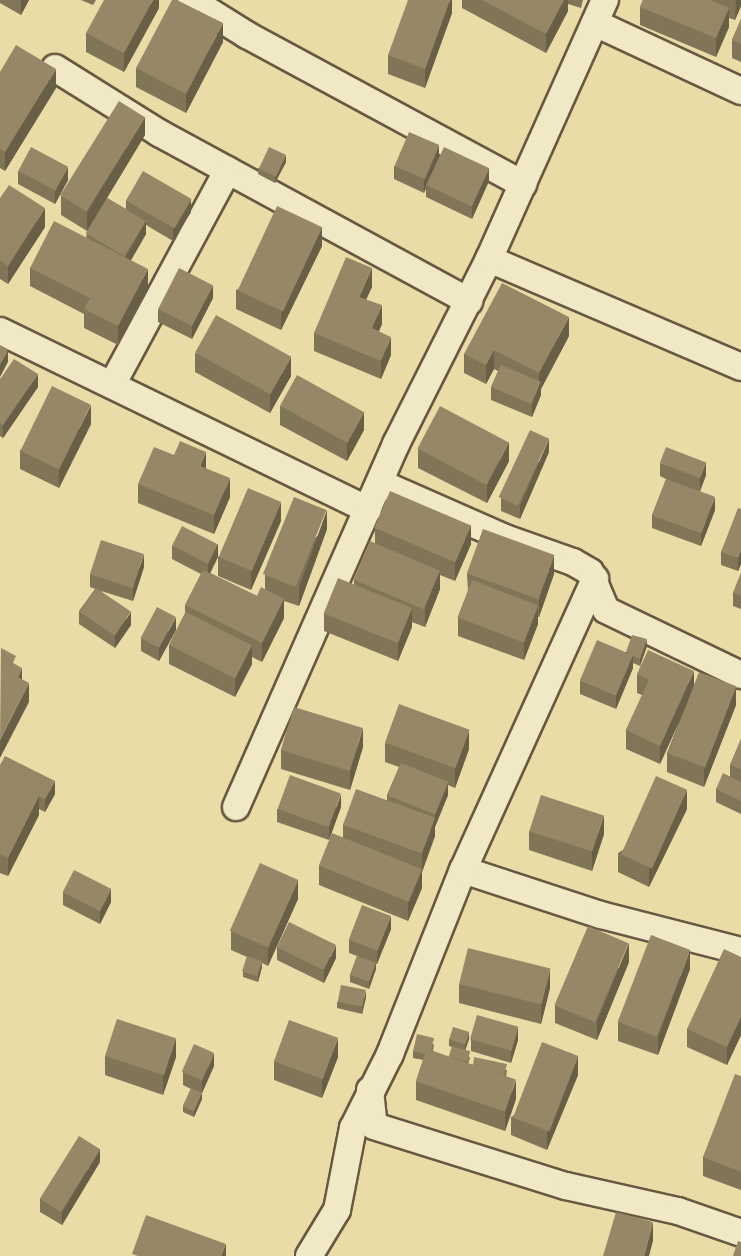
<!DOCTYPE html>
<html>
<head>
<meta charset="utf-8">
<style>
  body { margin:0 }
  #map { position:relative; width:741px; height:1256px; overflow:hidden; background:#eadca7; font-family:"IM FELL Great Primer",serif }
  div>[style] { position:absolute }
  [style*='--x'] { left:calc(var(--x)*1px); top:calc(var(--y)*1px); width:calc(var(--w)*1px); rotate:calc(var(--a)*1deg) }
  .roads { filter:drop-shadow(2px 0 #675841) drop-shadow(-2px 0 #675841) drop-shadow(0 2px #675841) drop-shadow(0 -2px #675841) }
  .minor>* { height:26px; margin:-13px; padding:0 13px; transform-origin:13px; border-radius:13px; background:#f1e8c6 }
  .wall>* { inset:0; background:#817558 }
  .shaded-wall>* { inset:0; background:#695f47 }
  .building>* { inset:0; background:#968866; transform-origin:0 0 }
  span { translate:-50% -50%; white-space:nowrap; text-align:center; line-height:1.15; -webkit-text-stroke:6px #f1e8c6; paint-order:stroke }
</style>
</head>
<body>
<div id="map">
  <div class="roads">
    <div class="minor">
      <i style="--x:191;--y:0;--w:66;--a:32"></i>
      <i style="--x:247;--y:35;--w:314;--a:28.4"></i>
      <i style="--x:595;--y:23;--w:161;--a:25"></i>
      <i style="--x:55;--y:68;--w:123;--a:32"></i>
      <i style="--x:159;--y:133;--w:353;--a:28.5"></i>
      <i style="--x:489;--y:259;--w:274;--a:23.2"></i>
      <i style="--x:0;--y:331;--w:409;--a:25.9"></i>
      <i style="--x:112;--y:385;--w:244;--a:-61.7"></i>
      <i style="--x:380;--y:483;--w:137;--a:23.7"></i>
      <i style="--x:505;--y:538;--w:72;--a:19.4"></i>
      <i style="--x:573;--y:562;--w:20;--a:30"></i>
      <i style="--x:590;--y:572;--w:41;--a:67.2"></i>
      <i style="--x:606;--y:610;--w:150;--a:25.7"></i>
      <i style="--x:236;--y:807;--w:397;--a:-66.2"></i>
      <i style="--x:396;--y:444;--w:207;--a:-63.3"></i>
      <i style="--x:489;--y:259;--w:284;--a:-65.9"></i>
      <i style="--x:463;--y:870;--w:145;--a:18.1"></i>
      <i style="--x:601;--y:915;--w:145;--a:14.4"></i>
      <i style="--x:370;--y:1090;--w:36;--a:84"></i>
      <i style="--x:374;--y:1126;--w:201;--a:17.4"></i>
      <i style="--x:566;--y:1186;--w:115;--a:12.6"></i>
      <i style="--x:678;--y:1211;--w:67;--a:19.2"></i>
      <i style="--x:309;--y:1256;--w:54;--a:-58.7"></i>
      <i style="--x:337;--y:1210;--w:84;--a:-79"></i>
      <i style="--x:353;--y:1128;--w:83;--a:-63.4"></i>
      <i style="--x:390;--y:1054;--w:198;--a:-68.4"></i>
      <i style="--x:463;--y:870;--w:320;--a:-65.6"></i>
    </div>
  </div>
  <div class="wall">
    <i style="clip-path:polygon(0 0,29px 0,21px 15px,0 3px)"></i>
    <i style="clip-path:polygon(81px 0,96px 0,93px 5px)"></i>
    <i style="clip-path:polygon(159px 0,159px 8px,124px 72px,86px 52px,86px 33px)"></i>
    <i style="clip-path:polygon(452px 0,452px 13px,425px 88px,388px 74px,388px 55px)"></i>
    <i style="clip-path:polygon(462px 0,583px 0,581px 8px,568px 4px,568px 11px,546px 53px,462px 8px)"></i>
    <i style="clip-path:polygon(643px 0,741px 0,741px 6px,735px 20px,729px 18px,729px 27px,716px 57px,640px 25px,640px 7px)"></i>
    <i style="clip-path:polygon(741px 19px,741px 62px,732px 58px,732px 40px)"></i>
    <i style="clip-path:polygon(223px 42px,186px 113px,136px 87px,136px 68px)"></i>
    <i style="clip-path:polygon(0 72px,56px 88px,5px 171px,0 168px)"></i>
    <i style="clip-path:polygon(145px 135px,107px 198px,126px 209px,126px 200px,191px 212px,173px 241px,146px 225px,146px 234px,131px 260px,148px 288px,118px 345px,84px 328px,84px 314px,30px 286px,30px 268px,86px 238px,87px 231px,61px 215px,61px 196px)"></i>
    <i style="clip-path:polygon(439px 156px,489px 181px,472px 219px,426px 197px,426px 189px,424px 193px,394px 179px,394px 166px)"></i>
    <i style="clip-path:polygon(286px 162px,275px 183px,258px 174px,258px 168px)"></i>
    <i style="clip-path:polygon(18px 171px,68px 180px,55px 204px,18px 184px)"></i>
    <i style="clip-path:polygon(0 198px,45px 227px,8px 284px,0 279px)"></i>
    <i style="clip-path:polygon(322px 246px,281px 330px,236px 309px,236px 290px)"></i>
    <i style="clip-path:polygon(372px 287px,366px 299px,382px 324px,379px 331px,391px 355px,381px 379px,314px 351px,314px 333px)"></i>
    <i style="clip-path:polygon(213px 298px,192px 339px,158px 322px,158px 309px)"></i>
    <i style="clip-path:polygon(569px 336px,541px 389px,541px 395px,532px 417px,491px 400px,491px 387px,498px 371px,494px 369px,486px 384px,464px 373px,464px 354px)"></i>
    <i style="clip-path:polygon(195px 353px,291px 376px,270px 413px,195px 372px)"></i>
    <i style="clip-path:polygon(0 379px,38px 387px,3px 438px,0 436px)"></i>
    <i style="clip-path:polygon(280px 406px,364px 430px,347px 461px,280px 425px)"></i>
    <i style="clip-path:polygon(91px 424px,59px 488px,20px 469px,20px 450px)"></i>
    <i style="clip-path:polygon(418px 449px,509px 461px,487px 503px,418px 468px)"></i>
    <i style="clip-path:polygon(549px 452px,520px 519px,501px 511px,501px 498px)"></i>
    <i style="clip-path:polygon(660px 463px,706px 475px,700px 491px,715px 510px,701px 546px,652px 528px,652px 515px,666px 479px,660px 476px)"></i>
    <i style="clip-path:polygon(206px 469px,230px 497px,214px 534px,138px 503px,138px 484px)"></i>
    <i style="clip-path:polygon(741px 509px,741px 564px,738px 571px,721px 565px,721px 552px)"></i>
    <i style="clip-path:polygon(281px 521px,251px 590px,218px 576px,218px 557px)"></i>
    <i style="clip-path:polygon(375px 528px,471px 544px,455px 581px,440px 575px,440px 589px,425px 627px,412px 622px,412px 627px,398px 661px,324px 631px,324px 613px,354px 585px,354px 580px,375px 543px)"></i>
    <i style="clip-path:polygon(327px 529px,299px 606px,284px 601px,284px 618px,262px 662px,252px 657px,252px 664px,235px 697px,169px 664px,169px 645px,185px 613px,185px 605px,201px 574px,172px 559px,172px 546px,218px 544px,210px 573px,257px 596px,265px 589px,265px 575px)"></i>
    <i style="clip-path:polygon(144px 567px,133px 601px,101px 591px,131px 625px,115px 648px,79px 624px,79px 611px,95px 589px,90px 587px,90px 574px)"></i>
    <i style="clip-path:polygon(467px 573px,554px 574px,539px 617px,538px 617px,538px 624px,524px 660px,458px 636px,458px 617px,468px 591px)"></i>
    <i style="clip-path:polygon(741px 573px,741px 609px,733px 606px,733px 593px)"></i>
    <i style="clip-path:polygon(176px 630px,159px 661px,141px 651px,141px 638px)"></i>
    <i style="clip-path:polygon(647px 646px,640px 666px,633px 663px,633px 668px,616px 709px,580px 694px,580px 681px,626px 652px)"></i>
    <i style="clip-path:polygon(637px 674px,694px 684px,736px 705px,704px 787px,667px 772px,667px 753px,679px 722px,660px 764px,626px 749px,626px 730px,642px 695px,637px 693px)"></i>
    <i style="clip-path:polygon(741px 739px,741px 814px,716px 802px,716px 789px,730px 777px,730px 765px)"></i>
    <i style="clip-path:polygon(385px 743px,469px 749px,455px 788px,448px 785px,448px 795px,435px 827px,435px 836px,422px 872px,422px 888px,408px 921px,319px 885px,319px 866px,343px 837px,343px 825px,387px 800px,387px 795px,399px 767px,385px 762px)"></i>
    <i style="clip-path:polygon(363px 747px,350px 790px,281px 769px,281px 750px)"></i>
    <i style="clip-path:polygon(0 765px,55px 794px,45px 812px,39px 809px,39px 815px,8px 876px,0 873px)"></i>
    <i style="clip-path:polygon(341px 807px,329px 840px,277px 822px,277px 809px)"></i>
    <i style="clip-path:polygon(687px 809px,649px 887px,618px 872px,618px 853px)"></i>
    <i style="clip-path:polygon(529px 831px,604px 834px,592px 871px,529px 850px)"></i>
    <i style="clip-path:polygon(63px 892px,111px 902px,100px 924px,63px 905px)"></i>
    <i style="clip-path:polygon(298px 899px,268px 966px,262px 963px,262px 967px,258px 982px,243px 977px,243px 971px,247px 957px,231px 950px,231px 931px)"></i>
    <i style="clip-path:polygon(391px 929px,377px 964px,376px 964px,376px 969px,369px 989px,350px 982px,350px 975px,357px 956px,349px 953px,349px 940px)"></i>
    <i style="clip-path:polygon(277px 947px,336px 958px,324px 983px,277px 960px)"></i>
    <i style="clip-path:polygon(741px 957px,741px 1035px,727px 1065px,687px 1047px,687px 1029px)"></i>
    <i style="clip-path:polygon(629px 962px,597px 1040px,555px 1023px,555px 1005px)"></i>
    <i style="clip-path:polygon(690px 969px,658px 1055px,618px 1041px,618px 1022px)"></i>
    <i style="clip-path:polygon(459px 984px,550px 988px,541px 1024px,459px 1003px)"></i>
    <i style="clip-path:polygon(366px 997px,362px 1014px,337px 1008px,337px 1002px)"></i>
    <i style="clip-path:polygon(449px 1039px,469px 1039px,465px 1050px,470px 1058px,468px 1064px,507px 1070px,506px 1077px,516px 1099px,505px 1131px,416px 1100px,416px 1081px,423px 1060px,413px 1058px,413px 1051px,434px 1044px,433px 1051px,449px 1057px,452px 1047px,449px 1046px)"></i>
    <i style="clip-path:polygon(471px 1039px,518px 1040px,511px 1063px,471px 1051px)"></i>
    <i style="clip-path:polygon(105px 1056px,176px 1057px,163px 1095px,105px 1075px)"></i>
    <i style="clip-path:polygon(338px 1057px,322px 1098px,274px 1080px,274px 1061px)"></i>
    <i style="clip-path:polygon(214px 1066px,202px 1093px,202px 1099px,194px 1117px,183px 1112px,183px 1106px,191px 1089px,183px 1085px,183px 1072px)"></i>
    <i style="clip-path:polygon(578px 1075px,547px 1150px,511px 1135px,511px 1117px)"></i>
    <i style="clip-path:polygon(741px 1076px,741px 1190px,703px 1176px,703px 1157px)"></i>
    <i style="clip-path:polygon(100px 1162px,62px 1225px,40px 1212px,40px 1199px)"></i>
  </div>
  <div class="shaded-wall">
    <i style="clip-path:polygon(21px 0,29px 0,21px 15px)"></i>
    <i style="clip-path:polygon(153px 0,159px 0,159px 8px,124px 72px,124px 53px)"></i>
    <i style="clip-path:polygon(450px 0,452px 0,452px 13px,425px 88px,425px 69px)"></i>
    <i style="clip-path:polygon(564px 0,568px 0,568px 11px,546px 53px,546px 34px)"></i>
    <i style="clip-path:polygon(736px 0,741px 0,741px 6px,735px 20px)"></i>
    <i style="clip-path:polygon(729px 8px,729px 27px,716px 57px,716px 38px)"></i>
    <i style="clip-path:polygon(223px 23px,223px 42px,186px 113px,186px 94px)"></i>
    <i style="clip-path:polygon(56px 69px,56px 88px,5px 171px,5px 152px)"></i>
    <i style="clip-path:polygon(145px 117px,145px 135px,87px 231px,87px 212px)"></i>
    <i style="clip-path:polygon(439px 145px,439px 158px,426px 185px,424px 193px,424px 180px)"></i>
    <i style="clip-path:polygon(286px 155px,286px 162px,275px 183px,275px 176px)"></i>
    <i style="clip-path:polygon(68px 167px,68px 180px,55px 204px,55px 191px)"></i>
    <i style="clip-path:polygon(489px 168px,489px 181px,472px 219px,472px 207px)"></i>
    <i style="clip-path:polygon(191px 199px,191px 212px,173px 241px,173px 228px)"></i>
    <i style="clip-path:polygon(45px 208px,45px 227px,8px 284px,8px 266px)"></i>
    <i style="clip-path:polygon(146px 221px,146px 234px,126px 269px,126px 256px)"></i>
    <i style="clip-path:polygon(322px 227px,322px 246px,281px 330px,281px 312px)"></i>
    <i style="clip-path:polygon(372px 268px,372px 287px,359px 315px,359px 297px)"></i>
    <i style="clip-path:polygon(148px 269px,148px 288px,118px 345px,118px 326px)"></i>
    <i style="clip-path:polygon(213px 285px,213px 298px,192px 339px,192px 326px)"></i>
    <i style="clip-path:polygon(382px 305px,382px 324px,372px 347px,372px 328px)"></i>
    <i style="clip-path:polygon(569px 317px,569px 336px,541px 389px,541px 395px,532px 417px,532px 404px,539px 386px,539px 373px)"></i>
    <i style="clip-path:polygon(391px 337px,391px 355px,381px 379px,381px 361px)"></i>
    <i style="clip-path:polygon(8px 350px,8px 362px,0 377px,0 364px)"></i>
    <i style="clip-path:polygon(494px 350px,494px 369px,486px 384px,486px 365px)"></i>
    <i style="clip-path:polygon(291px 357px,291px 376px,270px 413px,270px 395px)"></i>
    <i style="clip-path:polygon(38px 374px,38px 387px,3px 438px,3px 425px)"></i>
    <i style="clip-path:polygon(91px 405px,91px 424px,59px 488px,59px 469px)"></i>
    <i style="clip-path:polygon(364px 412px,364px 430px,347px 461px,347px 442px)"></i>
    <i style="clip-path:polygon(549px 439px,549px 452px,520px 519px,520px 506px)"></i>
    <i style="clip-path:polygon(509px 442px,509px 461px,487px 503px,487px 485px)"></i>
    <i style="clip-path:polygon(206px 452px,206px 471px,200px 466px)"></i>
    <i style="clip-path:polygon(706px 462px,706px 475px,700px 491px,700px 478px)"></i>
    <i style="clip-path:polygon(230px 478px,230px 497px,214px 534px,214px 515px)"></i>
    <i style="clip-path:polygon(715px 497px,715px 510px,701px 546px,701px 533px)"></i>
    <i style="clip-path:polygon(281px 502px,281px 521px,251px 590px,251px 571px)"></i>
    <i style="clip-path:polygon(327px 510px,327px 529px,299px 606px,299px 587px)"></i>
    <i style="clip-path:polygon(471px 525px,471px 544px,455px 581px,455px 562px)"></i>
    <i style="clip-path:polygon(218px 544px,218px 557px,208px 578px,208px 565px)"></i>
    <i style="clip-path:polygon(741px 551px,741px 564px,738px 571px,738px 558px)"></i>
    <i style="clip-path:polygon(144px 554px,144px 567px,133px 601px,133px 588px)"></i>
    <i style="clip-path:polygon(554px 555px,554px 574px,539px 617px,539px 599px)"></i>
    <i style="clip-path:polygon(440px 570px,440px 589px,425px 627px,425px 608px)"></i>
    <i style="clip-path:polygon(284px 599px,284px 618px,262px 662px,262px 643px)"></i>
    <i style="clip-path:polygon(538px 605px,538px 624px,524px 660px,524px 642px)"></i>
    <i style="clip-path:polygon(412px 608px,412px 627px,398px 661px,398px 642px)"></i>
    <i style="clip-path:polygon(131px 612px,131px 625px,115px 648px,115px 636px)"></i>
    <i style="clip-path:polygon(176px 617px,176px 630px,159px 661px,159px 648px)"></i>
    <i style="clip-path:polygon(647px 639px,647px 646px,640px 666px,640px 659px)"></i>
    <i style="clip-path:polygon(252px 645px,252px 664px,235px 697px,235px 678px)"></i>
    <i style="clip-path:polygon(633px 655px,633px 668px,616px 709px,616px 696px)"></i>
    <i style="clip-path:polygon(22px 668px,22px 687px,18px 677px)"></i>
    <i style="clip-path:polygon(694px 671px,694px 689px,660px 764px,660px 746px)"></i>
    <i style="clip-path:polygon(29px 683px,29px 702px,0 758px,0 740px)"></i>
    <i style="clip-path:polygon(736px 686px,736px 705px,704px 787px,704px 768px)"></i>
    <i style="clip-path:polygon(363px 728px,363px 747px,350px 790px,350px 771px)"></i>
    <i style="clip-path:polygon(469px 730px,469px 749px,455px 788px,455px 769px)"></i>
    <i style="clip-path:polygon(55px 781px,55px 794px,45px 812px,45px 799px)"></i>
    <i style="clip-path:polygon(448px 782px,448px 795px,435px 827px,435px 836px,422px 872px,422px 853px,435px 818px,435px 814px)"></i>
    <i style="clip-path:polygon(687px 790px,687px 809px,649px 887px,649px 868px)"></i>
    <i style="clip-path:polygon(341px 794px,341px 807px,329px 840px,329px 827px)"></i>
    <i style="clip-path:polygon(39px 796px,39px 815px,8px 876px,8px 858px)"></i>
    <i style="clip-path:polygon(604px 815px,604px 834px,592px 871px,592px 852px)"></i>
    <i style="clip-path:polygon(422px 869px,422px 888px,408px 921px,408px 902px)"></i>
    <i style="clip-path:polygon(298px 880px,298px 899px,268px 966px,268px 947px)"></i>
    <i style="clip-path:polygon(111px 889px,111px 902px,100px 924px,100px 911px)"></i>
    <i style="clip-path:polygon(391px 916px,391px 929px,377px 964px,377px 951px)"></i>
    <i style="clip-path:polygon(629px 943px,629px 962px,597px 1040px,597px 1021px)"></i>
    <i style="clip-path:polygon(336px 945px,336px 958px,324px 983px,324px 970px)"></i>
    <i style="clip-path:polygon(690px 950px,690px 969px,658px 1055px,658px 1037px)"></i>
    <i style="clip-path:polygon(262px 961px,262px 967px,258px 982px,258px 975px)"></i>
    <i style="clip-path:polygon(376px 963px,376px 969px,369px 989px,369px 982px)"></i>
    <i style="clip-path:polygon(550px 969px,550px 988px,541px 1024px,541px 1005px)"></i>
    <i style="clip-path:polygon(366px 990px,366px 997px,362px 1014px,362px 1007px)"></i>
    <i style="clip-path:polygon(741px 1017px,741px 1035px,727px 1065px,727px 1047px)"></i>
    <i style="clip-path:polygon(518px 1027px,518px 1040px,511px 1063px,511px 1050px)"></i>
    <i style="clip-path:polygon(469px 1032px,469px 1039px,465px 1051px,465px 1044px)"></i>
    <i style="clip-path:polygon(176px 1038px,176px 1057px,163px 1095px,163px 1076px)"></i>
    <i style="clip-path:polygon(338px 1038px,338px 1057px,322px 1098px,322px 1079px)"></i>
    <i style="clip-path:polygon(214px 1053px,214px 1066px,202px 1093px,202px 1099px,194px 1117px,194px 1111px,202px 1093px,202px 1081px)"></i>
    <i style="clip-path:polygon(578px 1056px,578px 1075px,547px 1150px,547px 1131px)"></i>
    <i style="clip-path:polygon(516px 1080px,516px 1099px,505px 1131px,505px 1112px)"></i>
    <i style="clip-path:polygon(100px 1149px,100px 1162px,62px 1225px,62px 1212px)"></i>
    <i style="clip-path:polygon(653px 1222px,653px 1241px,649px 1256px,644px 1256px)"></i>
    <i style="clip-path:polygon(226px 1244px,226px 1256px,221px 1256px)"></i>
  </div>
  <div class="building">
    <i style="clip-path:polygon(104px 0,153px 0,124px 53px,86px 33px)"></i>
    <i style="clip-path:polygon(172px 0,177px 0,223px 23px,186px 94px,136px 68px)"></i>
    <i style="clip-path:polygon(408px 0,450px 0,425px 69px,388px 55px)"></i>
    <i style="clip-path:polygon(482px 0,564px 0,546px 34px)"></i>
    <i style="clip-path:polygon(643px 0,710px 0,729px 8px,716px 38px,640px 7px)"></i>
    <i style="clip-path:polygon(741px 19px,741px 44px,732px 40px)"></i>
    <i style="clip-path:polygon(16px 45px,56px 69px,5px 152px,0 149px,0 72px)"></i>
    <i style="left:119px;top:101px;width:31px;height:111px;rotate:32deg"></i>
    <i style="left:409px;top:132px;width:33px;height:37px;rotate:23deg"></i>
    <i style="left:31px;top:147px;width:42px;height:27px;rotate:28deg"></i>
    <i style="left:269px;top:147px;width:19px;height:24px;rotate:25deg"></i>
    <i style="left:444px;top:147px;width:50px;height:42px;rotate:25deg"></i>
    <i style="left:143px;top:171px;width:56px;height:34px;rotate:30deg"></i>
    <i style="clip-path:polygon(9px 185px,45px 208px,8px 266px,0 260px,0 198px)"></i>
    <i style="left:107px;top:198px;width:45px;height:41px;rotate:31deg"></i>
    <i style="left:277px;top:206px;width:50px;height:93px;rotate:25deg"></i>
    <i style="clip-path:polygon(54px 221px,148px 269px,118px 326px,84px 309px,90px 298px,30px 268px)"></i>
    <i style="clip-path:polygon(346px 257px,372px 268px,359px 297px,382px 305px,372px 328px,391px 337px,381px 361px,314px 333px)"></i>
    <i style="left:179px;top:268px;width:38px;height:46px;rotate:27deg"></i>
    <i style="clip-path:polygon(502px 283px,569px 317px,539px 373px,494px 350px,486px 365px,464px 354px)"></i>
    <i style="left:216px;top:315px;width:86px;height:43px;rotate:29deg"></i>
    <i style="clip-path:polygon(0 345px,8px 350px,0 364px)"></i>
    <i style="clip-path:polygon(14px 359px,38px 374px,3px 425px,0 423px,0 379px)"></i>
    <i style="left:501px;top:365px;width:43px;height:24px;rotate:23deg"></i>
    <i style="left:297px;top:375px;width:77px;height:35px;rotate:29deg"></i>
    <i style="left:52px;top:386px;width:43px;height:72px;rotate:26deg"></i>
    <i style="left:440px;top:406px;width:78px;height:48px;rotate:28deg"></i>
    <i style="left:530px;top:430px;width:21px;height:74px;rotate:25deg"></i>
    <i style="clip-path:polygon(180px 441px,206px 452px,200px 466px,230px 478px,214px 515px,138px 484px,154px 447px,174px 455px)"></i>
    <i style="left:666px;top:447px;width:43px;height:17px;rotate:21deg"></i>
    <i style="left:666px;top:479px;width:52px;height:39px;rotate:20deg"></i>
    <i style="left:248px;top:488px;width:36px;height:75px;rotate:23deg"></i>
    <i style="left:390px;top:491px;width:88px;height:40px;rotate:23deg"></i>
    <i style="left:294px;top:497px;width:35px;height:83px;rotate:22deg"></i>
    <i style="clip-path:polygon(738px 508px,741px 509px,741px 551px,738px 558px,721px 552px)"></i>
    <i style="left:182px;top:526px;width:40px;height:22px;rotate:27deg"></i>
    <i style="left:483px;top:529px;width:76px;height:47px;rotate:20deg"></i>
    <i style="left:101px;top:540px;width:45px;height:36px;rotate:18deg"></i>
    <i style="left:370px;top:541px;width:76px;height:42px;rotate:23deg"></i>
    <i style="clip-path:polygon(203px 570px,257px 596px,261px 587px,284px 599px,262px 643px,185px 605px)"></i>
    <i style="clip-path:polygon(741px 573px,741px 596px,733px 593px)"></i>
    <i style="left:338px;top:578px;width:80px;height:38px;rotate:22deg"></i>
    <i style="left:472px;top:580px;width:71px;height:40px;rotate:21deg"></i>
    <i style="left:96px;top:588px;width:42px;height:29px;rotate:34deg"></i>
    <i style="left:157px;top:607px;width:21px;height:35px;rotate:28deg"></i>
    <i style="left:186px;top:612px;width:74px;height:37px;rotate:27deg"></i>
    <i style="clip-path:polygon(632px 635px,647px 639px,640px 659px,633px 656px,633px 655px,626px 652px)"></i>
    <i style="left:597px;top:640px;width:39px;height:44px;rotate:23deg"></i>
    <i style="clip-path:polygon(1px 648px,16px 656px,13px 663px,22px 668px,18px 677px,29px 683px,0 740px)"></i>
    <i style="clip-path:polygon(648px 650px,694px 671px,660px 746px,626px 730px,649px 680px,637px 674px)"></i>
    <i style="left:699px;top:672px;width:40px;height:87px;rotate:21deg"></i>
    <i style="left:399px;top:704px;width:75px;height:41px;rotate:20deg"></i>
    <i style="left:294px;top:707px;width:72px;height:45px;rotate:17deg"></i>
    <i style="clip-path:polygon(741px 739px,741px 769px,730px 765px)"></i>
    <i style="clip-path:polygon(5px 756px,55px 781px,45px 799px,0 777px,0 765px)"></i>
    <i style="left:401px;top:763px;width:51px;height:35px;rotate:22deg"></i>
    <i style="clip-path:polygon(723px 773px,741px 782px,741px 801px,716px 789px)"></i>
    <i style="left:290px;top:775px;width:54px;height:36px;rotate:20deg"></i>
    <i style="left:656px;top:776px;width:34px;height:86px;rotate:24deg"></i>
    <i style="clip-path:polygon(0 777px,39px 796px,8px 858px,0 854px)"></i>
    <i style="left:356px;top:789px;width:84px;height:38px;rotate:20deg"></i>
    <i style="left:541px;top:795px;width:66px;height:38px;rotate:18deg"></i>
    <i style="left:332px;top:833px;width:97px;height:35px;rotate:22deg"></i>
    <i style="left:260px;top:863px;width:42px;height:74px;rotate:24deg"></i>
    <i style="left:74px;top:870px;width:42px;height:25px;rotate:27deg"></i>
    <i style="left:362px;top:905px;width:31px;height:37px;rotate:21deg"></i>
    <i style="left:289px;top:922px;width:52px;height:28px;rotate:26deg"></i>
    <i style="left:588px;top:926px;width:44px;height:86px;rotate:23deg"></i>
    <i style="left:651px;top:935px;width:42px;height:93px;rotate:21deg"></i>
    <i style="left:468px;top:948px;width:85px;height:37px;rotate:14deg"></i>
    <i style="clip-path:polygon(724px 949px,741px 957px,741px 1017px,727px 1047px,687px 1029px)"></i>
    <i style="left:247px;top:956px;width:16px;height:16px;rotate:18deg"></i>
    <i style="left:357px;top:956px;width:20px;height:20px;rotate:20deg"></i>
    <i style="left:341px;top:985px;width:25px;height:17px;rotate:11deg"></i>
    <i style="left:477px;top:1015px;width:43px;height:25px;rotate:16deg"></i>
    <i style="left:117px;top:1019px;width:62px;height:39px;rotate:18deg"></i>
    <i style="left:289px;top:1020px;width:52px;height:44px;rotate:20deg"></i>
    <i style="left:453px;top:1027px;width:17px;height:13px;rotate:17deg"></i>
    <i style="clip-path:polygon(417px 1034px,434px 1038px,431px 1051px,427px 1049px,425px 1054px,413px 1051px)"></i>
    <i style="left:542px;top:1042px;width:39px;height:81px;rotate:21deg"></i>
    <i style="left:194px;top:1044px;width:22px;height:30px;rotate:24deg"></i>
    <i style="left:452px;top:1046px;width:19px;height:11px;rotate:16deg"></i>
    <i style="left:427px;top:1049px;width:94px;height:34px;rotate:19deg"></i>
    <i style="clip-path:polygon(474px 1057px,507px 1064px,504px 1075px,473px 1065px)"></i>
    <i style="clip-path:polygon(735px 1074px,741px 1076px,741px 1172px,703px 1157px)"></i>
    <i style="left:191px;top:1088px;width:12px;height:20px;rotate:24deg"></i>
    <i style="left:79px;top:1136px;width:25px;height:74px;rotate:32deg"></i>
    <i style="clip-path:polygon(616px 1212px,653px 1222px,644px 1256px,603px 1256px)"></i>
    <i style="clip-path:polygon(146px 1215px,226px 1244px,221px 1256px,138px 1256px,132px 1254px)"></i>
    <i style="clip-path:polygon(738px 1241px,741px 1242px,741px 1256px,733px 1256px)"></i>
  </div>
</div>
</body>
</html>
